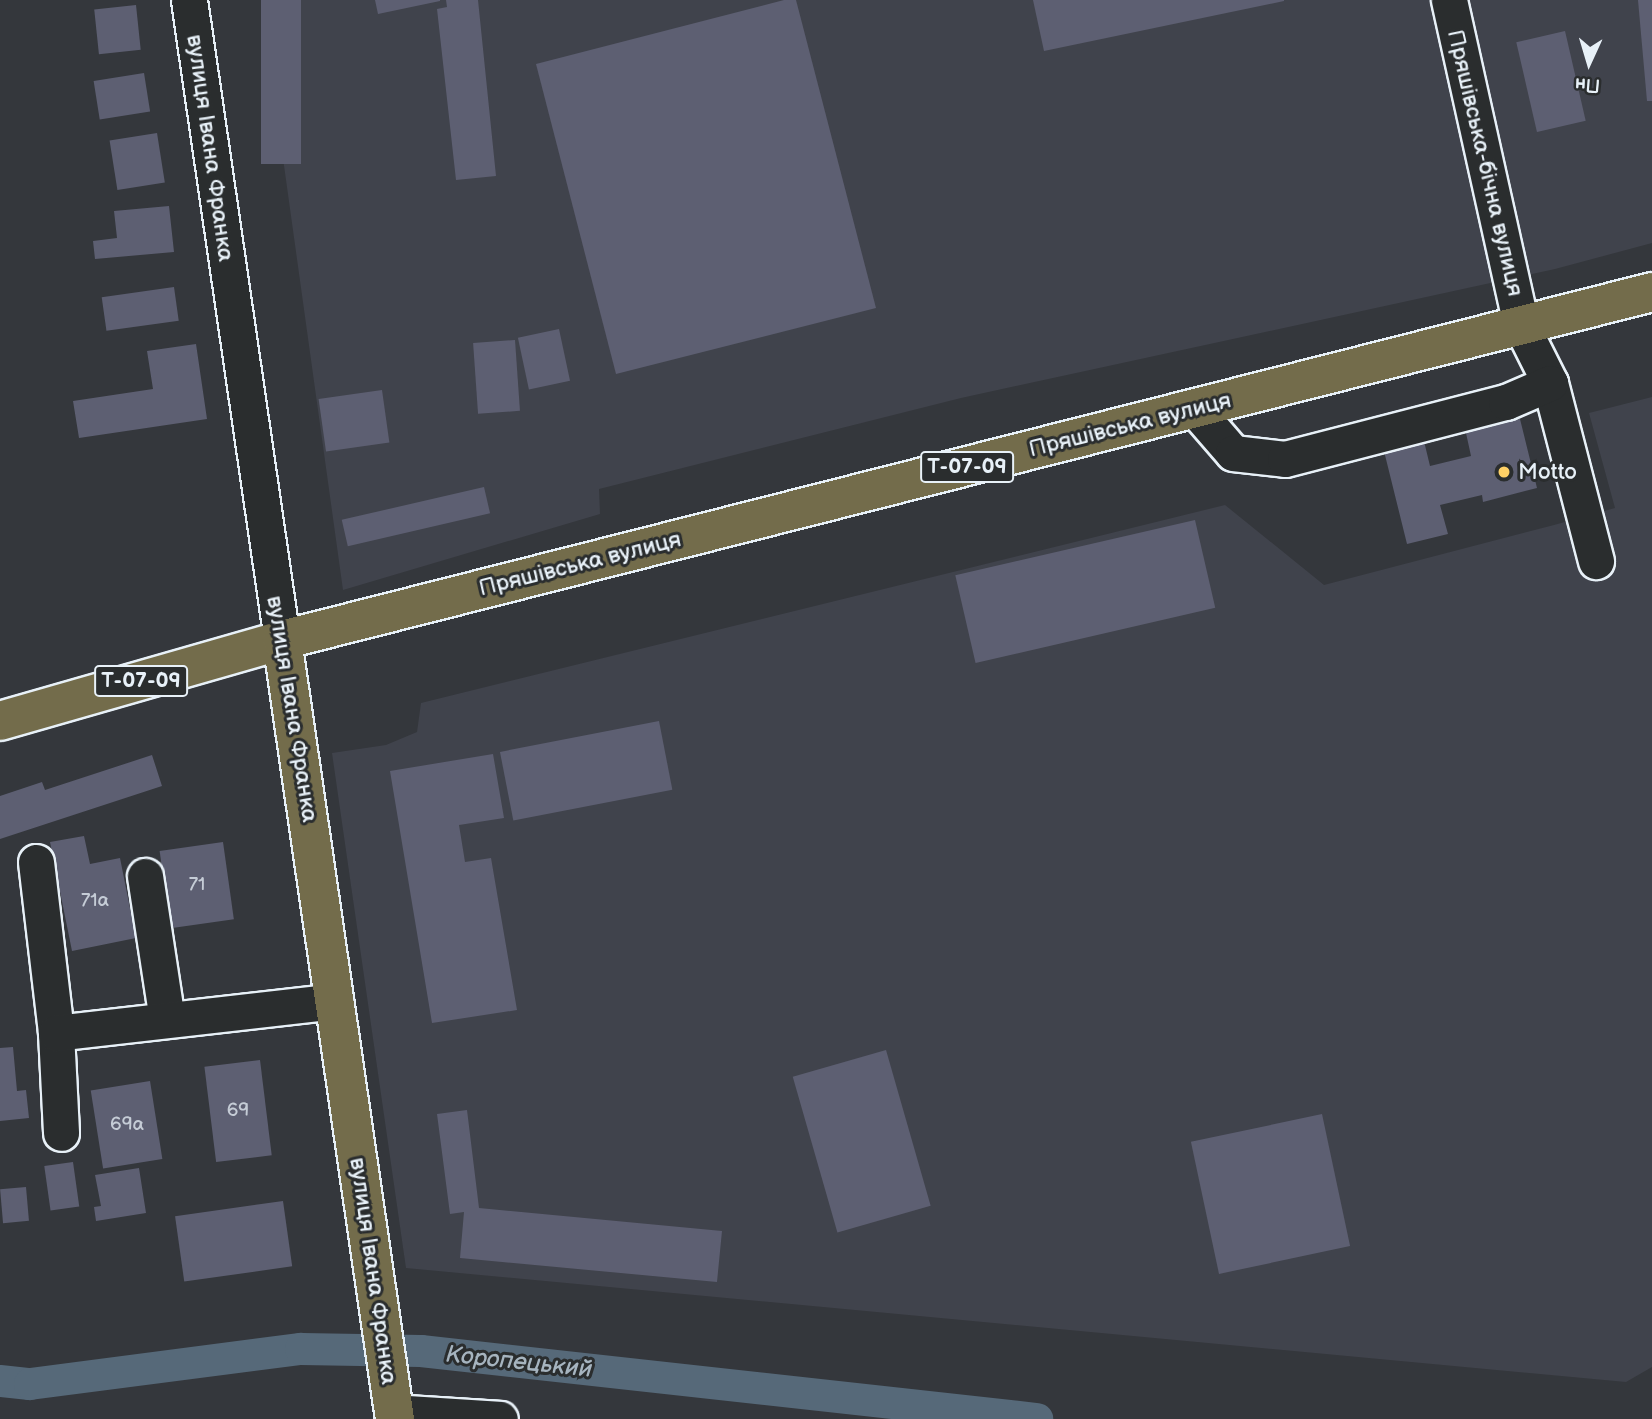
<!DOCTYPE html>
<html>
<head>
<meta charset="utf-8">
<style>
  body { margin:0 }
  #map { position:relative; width:1652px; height:1419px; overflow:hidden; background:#34373c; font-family:"Balsamiq Sans",sans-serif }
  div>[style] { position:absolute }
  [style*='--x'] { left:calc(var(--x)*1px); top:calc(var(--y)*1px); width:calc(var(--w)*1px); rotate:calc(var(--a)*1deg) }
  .built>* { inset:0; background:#40434c }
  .canal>* { height:32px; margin:-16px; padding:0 16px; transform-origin:16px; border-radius:16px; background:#566979 }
  .building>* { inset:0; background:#5d5f72; transform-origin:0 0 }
  .roads { filter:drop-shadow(2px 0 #e8f1f8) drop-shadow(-2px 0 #e8f1f8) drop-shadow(0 2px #e8f1f8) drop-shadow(0 -2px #e8f1f8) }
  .minor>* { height:35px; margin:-17.5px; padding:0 17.5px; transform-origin:17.5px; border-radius:17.5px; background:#2a2d2e }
  .major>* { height:38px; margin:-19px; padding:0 19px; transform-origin:19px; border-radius:19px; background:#736c4b }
  .dots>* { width:19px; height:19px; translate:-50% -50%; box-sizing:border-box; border:4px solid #2a2d2e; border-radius:50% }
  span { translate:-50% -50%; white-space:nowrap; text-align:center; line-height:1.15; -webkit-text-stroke:6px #2a2d2e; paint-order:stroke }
  .number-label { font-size:19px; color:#c5ccd6 }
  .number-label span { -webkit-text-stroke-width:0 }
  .shield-label span { padding:2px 5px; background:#2a2d2e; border:2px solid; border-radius:5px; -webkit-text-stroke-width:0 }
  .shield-label { font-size:21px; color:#e8f1f8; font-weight:700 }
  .street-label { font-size:23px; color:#e8f1f8 }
  .poi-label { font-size:23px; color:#e8f1f8 }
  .left { translate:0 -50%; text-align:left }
  .water-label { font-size:24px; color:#a6b4bf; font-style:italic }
  .north { position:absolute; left:1554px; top:28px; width:70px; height:70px; -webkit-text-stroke:5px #2a2d2e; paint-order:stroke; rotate:184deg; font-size:19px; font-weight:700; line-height:28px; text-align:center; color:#e8f1f8 }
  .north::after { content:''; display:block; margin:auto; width:24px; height:32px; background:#e8f1f8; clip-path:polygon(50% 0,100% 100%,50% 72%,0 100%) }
</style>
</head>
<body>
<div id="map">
  <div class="built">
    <i style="clip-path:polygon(261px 0,1652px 0,1652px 243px,1555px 269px,961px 398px,599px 489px,600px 514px,343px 590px)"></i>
    <i style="clip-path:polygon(1652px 397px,1652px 1367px,1626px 1382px,406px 1268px,332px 753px,386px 745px,417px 732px,421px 703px,1225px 505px,1324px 585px,1554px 525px,1615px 508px,1589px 413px)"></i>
  </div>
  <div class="canal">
    <i style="--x:0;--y:1381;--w:30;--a:6"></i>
    <i style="--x:30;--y:1384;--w:273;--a:-7.4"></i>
    <i style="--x:301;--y:1349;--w:120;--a:1"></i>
    <i style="--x:421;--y:1351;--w:620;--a:6.3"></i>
  </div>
  <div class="building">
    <i style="left:261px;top:0;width:40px;height:164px"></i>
    <i style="clip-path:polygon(375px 0,440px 0,440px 1px,378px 14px)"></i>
    <i style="clip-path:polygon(446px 0,478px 0,496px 176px,456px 180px,437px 9px,447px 7px)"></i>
    <i style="clip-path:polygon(784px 0,796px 0,876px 308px,616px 374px,536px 64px)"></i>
    <i style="clip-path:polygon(1033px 0,1284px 0,1284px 1px,1044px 51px)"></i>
    <i style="clip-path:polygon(1638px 0,1652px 0,1652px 101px,1647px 101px)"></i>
    <i style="left:136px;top:5px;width:45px;height:42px;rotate:84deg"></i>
    <i style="left:1565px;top:31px;width:92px;height:50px;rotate:77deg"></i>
    <i style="left:144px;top:73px;width:39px;height:51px;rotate:81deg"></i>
    <i style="left:157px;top:133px;width:50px;height:48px;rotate:81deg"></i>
    <i style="clip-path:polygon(169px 206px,174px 252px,95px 259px,93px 241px,117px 238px,114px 211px)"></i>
    <i style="left:174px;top:287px;width:34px;height:73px;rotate:82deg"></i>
    <i style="left:559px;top:329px;width:53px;height:42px;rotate:78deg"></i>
    <i style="left:515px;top:340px;width:71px;height:42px;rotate:86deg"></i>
    <i style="clip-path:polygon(196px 344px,207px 419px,79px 438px,73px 401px,153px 389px,147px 351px)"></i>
    <i style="left:382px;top:390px;width:53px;height:64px;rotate:82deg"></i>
    <i style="clip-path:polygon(1520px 419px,1537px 488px,1483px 502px,1482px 495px,1440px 505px,1448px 534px,1407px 544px,1383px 447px,1423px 437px,1430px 466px,1471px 456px,1466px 433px)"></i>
    <i style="left:484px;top:487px;width:27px;height:146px;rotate:77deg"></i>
    <i style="left:1195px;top:520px;width:90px;height:246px;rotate:77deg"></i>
    <i style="left:659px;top:721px;width:70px;height:162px;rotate:79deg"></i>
    <i style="clip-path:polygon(493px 754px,504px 818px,459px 825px,465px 862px,491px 858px,517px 1010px,432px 1023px,390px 771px)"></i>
    <i style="clip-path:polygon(152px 755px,162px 786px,0 839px,0 796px,42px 782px,45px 790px)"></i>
    <i style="clip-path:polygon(84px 836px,90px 864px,120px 858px,136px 938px,72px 951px,50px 842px)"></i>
    <i style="left:223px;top:842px;width:78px;height:64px;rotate:82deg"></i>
    <i style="clip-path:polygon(13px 1047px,17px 1091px,26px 1090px,29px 1118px,0 1121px,0 1048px)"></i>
    <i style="left:886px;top:1050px;width:162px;height:97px;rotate:74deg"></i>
    <i style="left:260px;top:1060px;width:96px;height:56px;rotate:83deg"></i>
    <i style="left:150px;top:1081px;width:79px;height:60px;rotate:81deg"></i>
    <i style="clip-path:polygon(467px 1110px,479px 1208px,722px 1231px,717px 1282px,460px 1258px,464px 1212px,450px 1214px,437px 1114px)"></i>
    <i style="left:1322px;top:1114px;width:135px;height:134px;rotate:78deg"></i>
    <i style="left:73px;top:1162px;width:45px;height:29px;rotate:82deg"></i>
    <i style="clip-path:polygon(139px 1168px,146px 1213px,96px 1221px,94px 1207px,101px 1206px,95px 1175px)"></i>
    <i style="left:26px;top:1187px;width:34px;height:26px;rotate:85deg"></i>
    <i style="left:283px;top:1201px;width:66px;height:109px;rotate:82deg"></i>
  </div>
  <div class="roads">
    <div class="minor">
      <i style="--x:189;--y:0;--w:647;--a:81.73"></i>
      <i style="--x:1449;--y:0;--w:333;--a:77.5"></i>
      <i style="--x:1521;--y:325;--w:65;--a:63.4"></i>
      <i style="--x:1550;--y:383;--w:184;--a:75.5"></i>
      <i style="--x:1195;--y:409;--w:58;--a:49.2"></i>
      <i style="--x:1233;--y:453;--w:52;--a:6.6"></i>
      <i style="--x:1285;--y:459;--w:228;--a:-14.5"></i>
      <i style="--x:1506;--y:402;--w:48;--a:-23.4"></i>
      <i style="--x:36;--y:862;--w:172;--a:83.3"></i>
      <i style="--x:56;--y:1033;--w:100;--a:87.1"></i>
      <i style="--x:145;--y:876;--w:145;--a:81.3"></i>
      <i style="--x:56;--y:1033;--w:281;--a:-6.5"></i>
      <i style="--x:393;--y:1412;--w:107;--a:3.7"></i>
    </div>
    <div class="major">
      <i style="--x:282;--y:640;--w:787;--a:81.75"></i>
      <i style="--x:0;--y:721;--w:293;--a:-16"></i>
      <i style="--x:282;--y:640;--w:1414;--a:-14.25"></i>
    </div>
  </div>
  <div class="dots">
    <i style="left:1504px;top:472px;background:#ffd166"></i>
  </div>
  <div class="number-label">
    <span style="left:197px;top:885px">71</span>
    <span style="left:95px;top:901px">71а</span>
    <span style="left:238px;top:1111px">69</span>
    <span style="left:127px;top:1125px">69а</span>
  </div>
  <div class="shield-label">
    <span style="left:967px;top:467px">Т-07-09</span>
    <span style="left:141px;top:681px">Т-07-09</span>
  </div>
  <div class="street-label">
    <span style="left:210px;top:148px;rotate:82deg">вулиця Івана Франка</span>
    <span style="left:1485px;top:163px;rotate:77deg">Пряшівська-бічна вулиця</span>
    <span style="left:1130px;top:425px;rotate:-14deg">Пряшівська вулиця</span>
    <span style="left:580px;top:564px;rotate:-14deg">Пряшівська вулиця</span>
    <span style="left:292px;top:709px;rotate:81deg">вулиця Івана Франка</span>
    <span style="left:373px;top:1271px;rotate:82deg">вулиця Івана Франка</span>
  </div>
  <div class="poi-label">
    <span class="left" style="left:1518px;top:472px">Motto</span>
  </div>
  <div class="water-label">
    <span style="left:519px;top:1362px;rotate:6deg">Коропецький</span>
  </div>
  <div class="north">Пн</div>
</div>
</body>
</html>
